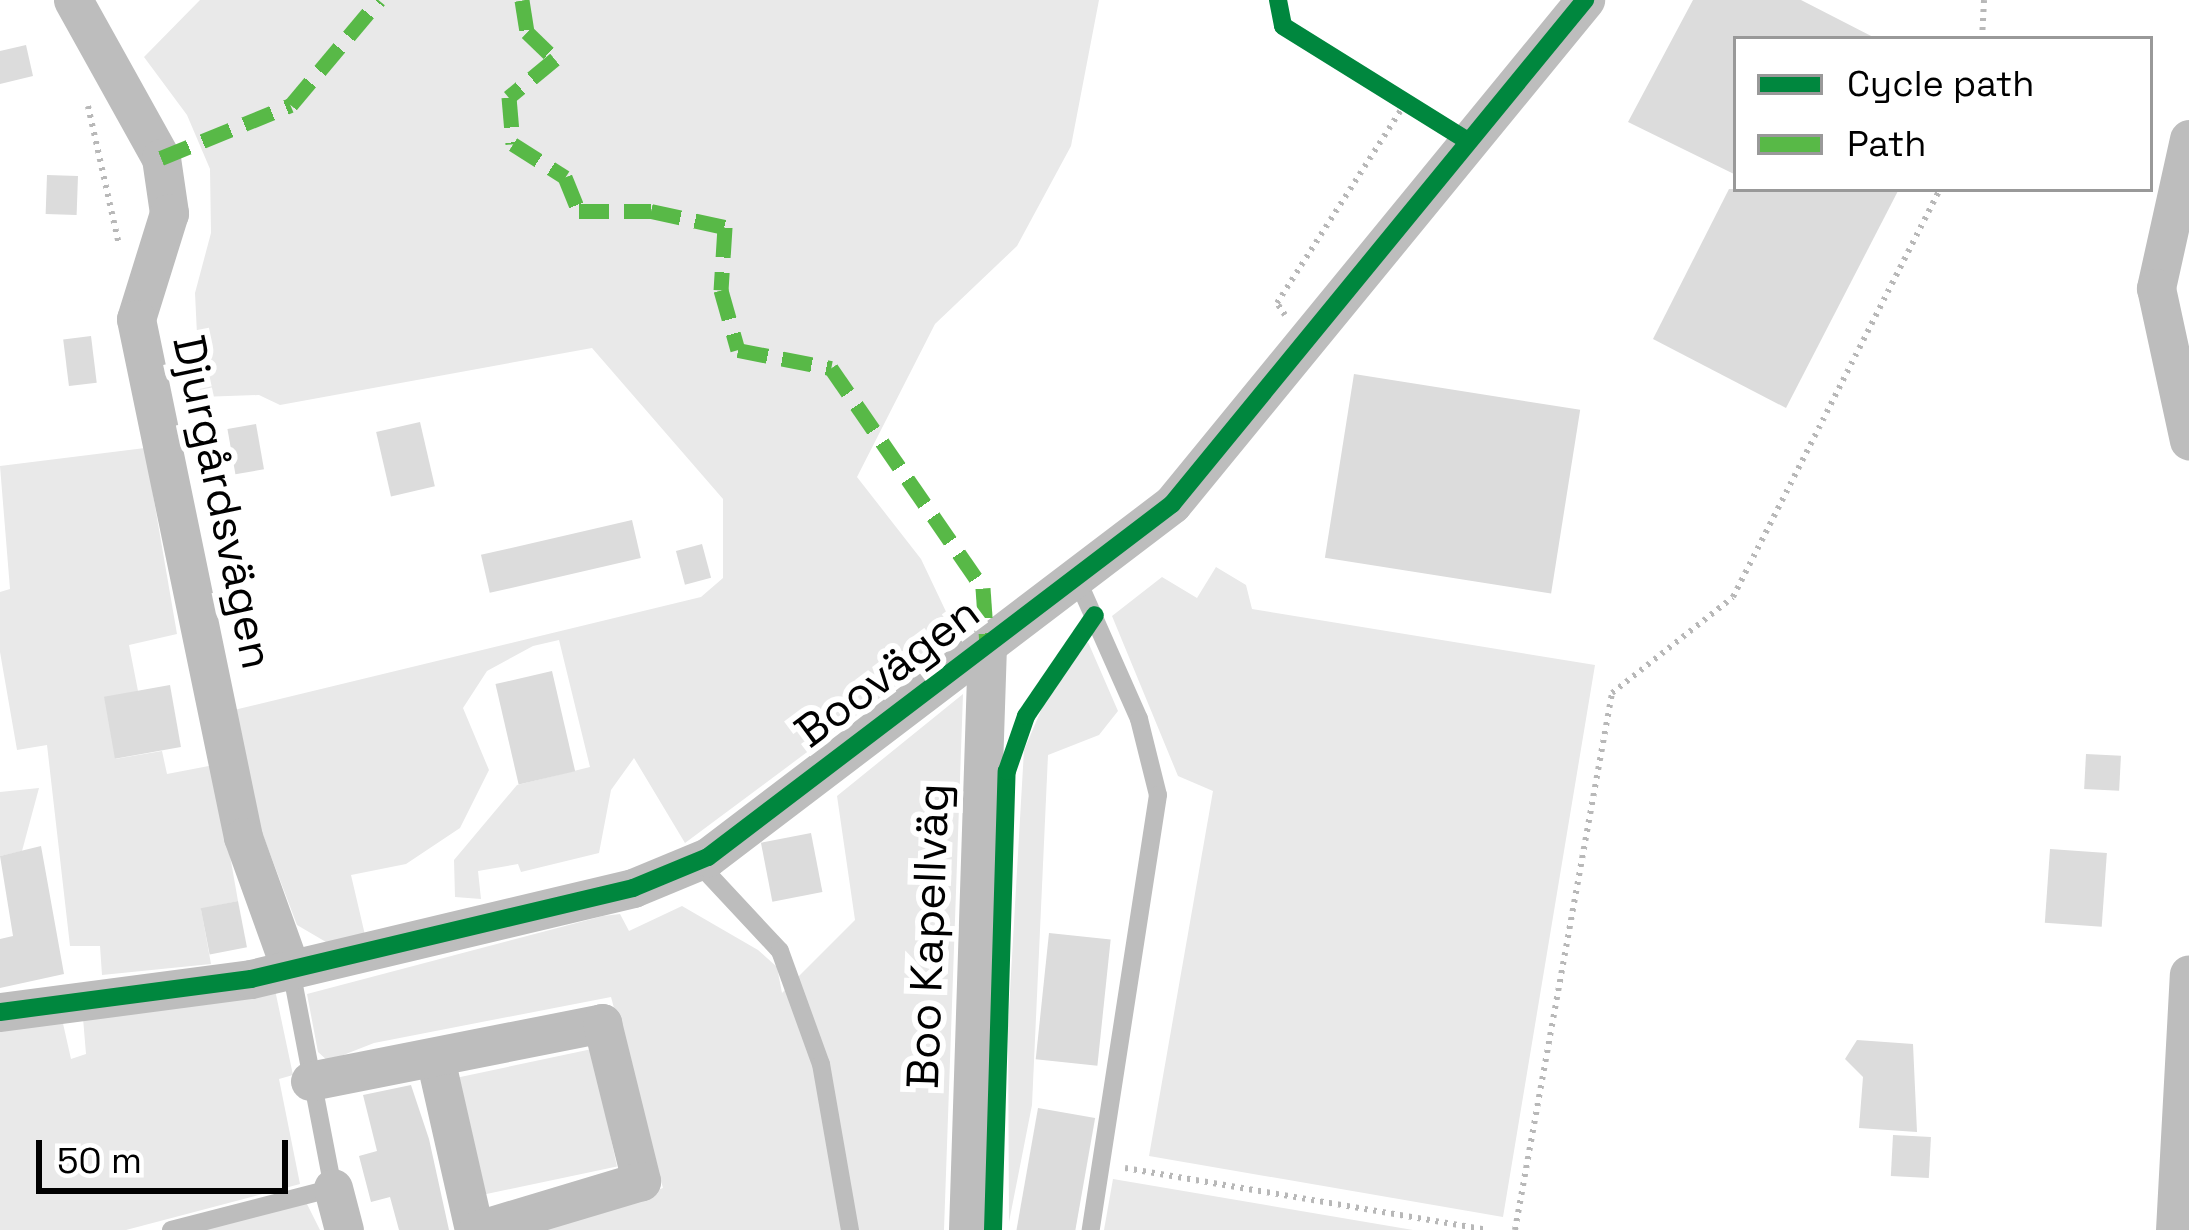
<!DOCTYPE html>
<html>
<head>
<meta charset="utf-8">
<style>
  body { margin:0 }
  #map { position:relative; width:2189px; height:1230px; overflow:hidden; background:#fff; font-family:"Space Grotesk",sans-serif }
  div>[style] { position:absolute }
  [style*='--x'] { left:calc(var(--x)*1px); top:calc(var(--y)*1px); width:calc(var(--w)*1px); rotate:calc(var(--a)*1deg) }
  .green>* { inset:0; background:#e9e9e9; transform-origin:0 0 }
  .building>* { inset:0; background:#dcdcdc; transform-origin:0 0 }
  .path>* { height:6px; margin-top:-3px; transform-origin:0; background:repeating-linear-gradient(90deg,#b8b8b8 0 3px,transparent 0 9px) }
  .service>* { height:18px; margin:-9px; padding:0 9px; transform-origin:9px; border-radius:9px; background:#bdbdbd }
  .minor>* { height:39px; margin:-19.5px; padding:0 19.5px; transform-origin:19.5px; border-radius:19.5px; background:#bdbdbd }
  .quiet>* { height:15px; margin-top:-7.5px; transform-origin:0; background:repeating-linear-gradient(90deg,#58b947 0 30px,transparent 0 45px) }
  .cycleway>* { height:18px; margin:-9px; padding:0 9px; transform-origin:9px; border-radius:9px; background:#00873e }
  span { translate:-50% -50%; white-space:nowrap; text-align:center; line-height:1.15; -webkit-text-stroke:12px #fff; paint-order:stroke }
  .street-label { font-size:45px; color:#000 }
  .legend { position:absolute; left:1733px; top:36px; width:420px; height:156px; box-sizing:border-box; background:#fff; border:3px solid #999; margin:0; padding:15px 21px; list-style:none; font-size:36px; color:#000 }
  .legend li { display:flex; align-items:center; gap:24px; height:60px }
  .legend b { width:60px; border:3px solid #999 }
  .scale { position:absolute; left:36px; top:1140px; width:252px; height:54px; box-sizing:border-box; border:6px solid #000; border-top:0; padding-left:15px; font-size:36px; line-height:42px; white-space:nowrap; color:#000; -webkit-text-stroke:9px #fff; paint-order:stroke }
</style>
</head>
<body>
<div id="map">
  <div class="green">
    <i style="clip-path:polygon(200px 0,1099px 0,1071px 146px,1017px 246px,935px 324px,857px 477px,921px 559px,959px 639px,685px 843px,634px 758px,611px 790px,599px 853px,521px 872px,518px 864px,478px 871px,481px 899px,455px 897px,454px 860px,517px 785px,590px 767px,559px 640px,533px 646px,487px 671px,463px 708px,489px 770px,460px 828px,406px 864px,351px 875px,365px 935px,326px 942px,297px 925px,252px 806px,234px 710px,701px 597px,723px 578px,723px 499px,592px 348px,280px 405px,259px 395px,200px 397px,195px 293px,211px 233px,210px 169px,187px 115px,144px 57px)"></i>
    <i style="clip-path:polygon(145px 448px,177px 634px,129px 645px,138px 691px,115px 759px,162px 751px,167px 774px,214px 765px,238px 901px,201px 909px,211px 964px,102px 975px,100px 946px,70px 946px,47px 745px,17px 750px,0 652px,0 592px,10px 589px,0 466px)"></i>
    <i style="clip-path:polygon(1216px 567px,1246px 585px,1252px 609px,1595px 665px,1503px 1217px,1149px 1156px,1213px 791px,1178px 776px,1112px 616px,1162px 577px,1197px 598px)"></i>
    <i style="clip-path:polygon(1088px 642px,1118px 711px,1099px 735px,1048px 755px,1032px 1105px,1009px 1222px,1008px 1026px,1024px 750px,1057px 673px)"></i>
    <i style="clip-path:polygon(963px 694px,944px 1230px,532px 1230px,663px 1188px,611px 997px,374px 1043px,328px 1061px,318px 1052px,307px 994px,603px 916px,620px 914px,629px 931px,682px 906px,758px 950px,777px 967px,782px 993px,855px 920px,837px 796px)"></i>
    <i style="clip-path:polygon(39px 788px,22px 851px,0 856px,0 792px)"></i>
    <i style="clip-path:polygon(274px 985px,293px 1075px,279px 1079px,300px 1184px,126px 1230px,0 1230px,0 1029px,62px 1019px,71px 1059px,86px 1054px,83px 1018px)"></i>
    <i style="left:592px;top:1049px;width:120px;height:137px;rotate:78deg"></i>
    <i style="clip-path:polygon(1113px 1179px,1413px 1230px,1104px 1230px)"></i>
    <i style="clip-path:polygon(306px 1202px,320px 1230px,203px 1230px)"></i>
  </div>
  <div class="building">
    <i style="clip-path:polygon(1693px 0,1801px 0,1877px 39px,1736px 39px,1736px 175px,1628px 122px)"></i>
    <i style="clip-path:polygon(26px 45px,33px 76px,0 84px,0 51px)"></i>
    <i style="left:47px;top:175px;width:31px;height:39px;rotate:2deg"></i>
    <i style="clip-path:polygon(1729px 189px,1899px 189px,1786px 408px,1653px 339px)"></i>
    <i style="left:91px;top:336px;width:47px;height:28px;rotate:83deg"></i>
    <i style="left:1354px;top:374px;width:229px;height:186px;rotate:9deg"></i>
    <i style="left:420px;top:422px;width:66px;height:45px;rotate:77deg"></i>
    <i style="left:256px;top:424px;width:46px;height:29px;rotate:80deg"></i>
    <i style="left:632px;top:520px;width:39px;height:155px;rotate:77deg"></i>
    <i style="left:702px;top:544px;width:35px;height:27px;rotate:75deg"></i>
    <i style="left:552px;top:671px;width:103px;height:58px;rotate:77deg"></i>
    <i style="left:170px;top:685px;width:63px;height:67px;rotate:80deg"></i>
    <i style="left:2086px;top:754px;width:35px;height:35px;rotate:3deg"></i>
    <i style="left:811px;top:833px;width:60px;height:51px;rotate:79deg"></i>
    <i style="clip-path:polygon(41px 846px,64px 974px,0 988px,0 939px,13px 936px,0 856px)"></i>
    <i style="left:2050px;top:849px;width:57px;height:74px;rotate:4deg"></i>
    <i style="left:238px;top:901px;width:47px;height:38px;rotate:79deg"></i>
    <i style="left:1049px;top:933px;width:62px;height:127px;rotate:6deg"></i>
    <i style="clip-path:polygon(1857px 1040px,1913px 1044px,1917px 1132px,1859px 1128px,1863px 1077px,1845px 1059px)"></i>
    <i style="clip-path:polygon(411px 1085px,429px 1139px,449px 1230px,399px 1230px,390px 1197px,371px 1202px,359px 1156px,377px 1151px,363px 1095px)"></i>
    <i style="left:1038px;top:1108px;width:58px;height:124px;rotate:10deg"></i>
    <i style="left:1893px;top:1135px;width:38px;height:41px;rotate:3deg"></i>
  </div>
  <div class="path">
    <i style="--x:1982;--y:39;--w:39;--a:-87"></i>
    <i style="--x:88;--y:106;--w:142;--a:77.4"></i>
    <i style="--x:1285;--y:315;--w:14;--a:-124"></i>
    <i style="--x:1277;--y:303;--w:239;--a:-57.3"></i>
    <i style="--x:1125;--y:1168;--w:368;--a:9.7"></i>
    <i style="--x:1515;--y:1230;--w:546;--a:-79.76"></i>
    <i style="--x:1612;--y:693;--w:154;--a:-38.4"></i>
    <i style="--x:1733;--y:597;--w:458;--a:-63.1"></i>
  </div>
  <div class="service">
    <i style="--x:1077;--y:579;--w:153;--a:66.1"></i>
    <i style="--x:1139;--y:719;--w:78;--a:76"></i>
    <i style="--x:1158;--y:795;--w:440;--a:98.8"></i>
    <i style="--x:698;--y:863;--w:120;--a:47"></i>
    <i style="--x:780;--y:951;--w:120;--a:70.1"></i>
    <i style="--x:821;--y:1064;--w:169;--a:80.1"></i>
    <i style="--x:171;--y:1230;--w:167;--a:-14.5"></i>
    <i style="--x:333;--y:1188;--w:222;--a:-100.9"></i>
  </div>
  <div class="minor">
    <i style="--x:73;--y:0;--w:181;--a:60.9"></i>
    <i style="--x:161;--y:158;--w:56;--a:81.7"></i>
    <i style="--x:169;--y:213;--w:111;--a:107.3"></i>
    <i style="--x:136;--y:319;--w:529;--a:78.33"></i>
    <i style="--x:243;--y:837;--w:141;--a:70.2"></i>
    <i style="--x:2189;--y:139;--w:153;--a:102.5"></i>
    <i style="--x:2156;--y:288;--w:156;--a:77.8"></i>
    <i style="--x:0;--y:1012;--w:253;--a:-7.5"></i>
    <i style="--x:251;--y:979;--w:393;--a:-13.4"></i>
    <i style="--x:633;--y:888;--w:81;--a:-22.5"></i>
    <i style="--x:708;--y:857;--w:583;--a:-37.26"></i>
    <i style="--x:1172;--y:504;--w:652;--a:-50.67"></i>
    <i style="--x:435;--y:1058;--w:176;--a:77.2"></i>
    <i style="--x:310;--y:1081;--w:298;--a:-11.2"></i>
    <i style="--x:602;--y:1023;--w:163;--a:76.1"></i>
    <i style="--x:641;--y:1181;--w:170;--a:163.3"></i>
    <i style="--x:333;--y:1188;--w:43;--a:75.3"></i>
    <i style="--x:968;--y:1230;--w:585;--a:-88.14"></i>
    <i style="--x:2175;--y:1230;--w:256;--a:-86.9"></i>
  </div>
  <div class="quiet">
    <i style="--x:522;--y:0;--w:32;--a:81"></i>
    <i style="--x:527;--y:32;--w:39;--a:44"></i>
    <i style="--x:555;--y:59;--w:60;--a:140.4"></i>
    <i style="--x:509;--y:97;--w:47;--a:85.1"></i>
    <i style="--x:513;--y:144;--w:62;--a:32.4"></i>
    <i style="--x:565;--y:177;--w:37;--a:68"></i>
    <i style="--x:579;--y:211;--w:72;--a:0"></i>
    <i style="--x:651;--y:211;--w:76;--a:12.2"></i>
    <i style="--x:725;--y:227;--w:63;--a:93.6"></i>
    <i style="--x:721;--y:290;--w:62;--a:74.2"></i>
    <i style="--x:738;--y:350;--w:95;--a:11"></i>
    <i style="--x:831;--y:368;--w:267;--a:55.4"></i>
    <i style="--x:983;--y:588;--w:57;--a:86"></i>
    <i style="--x:161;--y:158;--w:140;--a:-22.2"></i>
    <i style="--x:291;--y:105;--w:137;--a:-50"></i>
  </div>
  <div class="cycleway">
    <i style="--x:1278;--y:0;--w:26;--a:79"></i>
    <i style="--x:1283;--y:26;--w:218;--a:31.9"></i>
    <i style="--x:0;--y:1012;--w:253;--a:-7.5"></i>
    <i style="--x:251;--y:979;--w:393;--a:-13.4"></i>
    <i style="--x:633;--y:888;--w:81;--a:-22.5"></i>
    <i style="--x:708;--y:857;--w:583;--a:-37.26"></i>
    <i style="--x:1172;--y:504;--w:652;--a:-50.67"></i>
    <i style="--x:993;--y:1230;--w:459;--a:-88.3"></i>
    <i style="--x:1007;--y:771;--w:58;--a:-70.9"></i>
    <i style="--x:1026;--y:716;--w:122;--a:-55.7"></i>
  </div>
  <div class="street-label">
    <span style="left:223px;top:502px;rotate:78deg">Djurgårdsvägen</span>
    <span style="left:887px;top:672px;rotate:-37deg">Boovägen</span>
    <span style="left:928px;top:936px;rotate:-88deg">Boo Kapellväg</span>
  </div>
  <ul class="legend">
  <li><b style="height:15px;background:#00873e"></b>Cycle path</li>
  <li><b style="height:15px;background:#58b947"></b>Path</li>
  </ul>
  <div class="scale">50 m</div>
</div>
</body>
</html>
